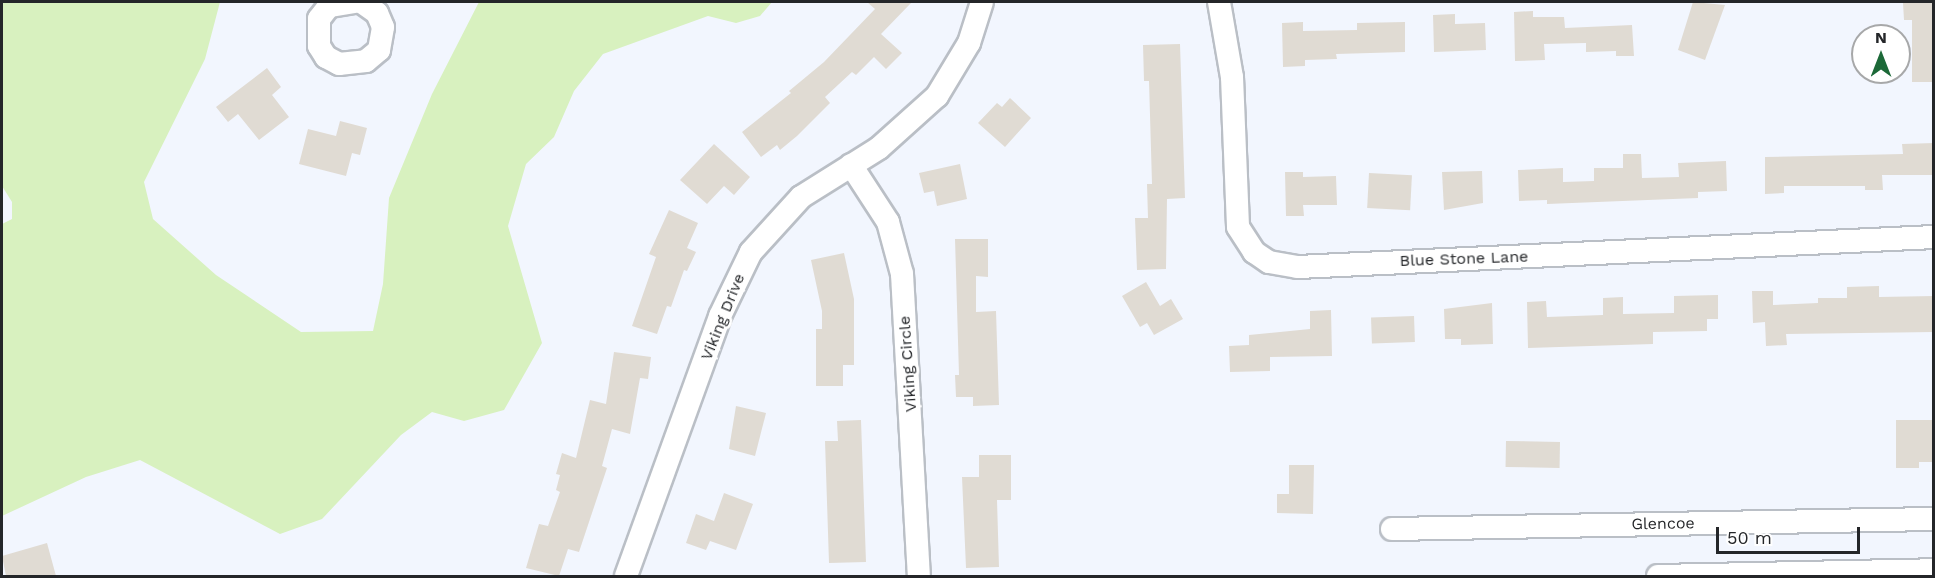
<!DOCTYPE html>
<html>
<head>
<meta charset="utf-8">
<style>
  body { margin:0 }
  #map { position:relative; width:1935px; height:578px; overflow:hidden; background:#f2f6fe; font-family:"Work Sans",sans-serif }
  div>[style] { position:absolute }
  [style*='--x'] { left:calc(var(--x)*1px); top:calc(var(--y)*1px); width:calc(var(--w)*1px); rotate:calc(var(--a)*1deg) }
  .green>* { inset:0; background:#d8f1bf }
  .building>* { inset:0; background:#e0dbd3; transform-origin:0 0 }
  .roads { filter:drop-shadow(2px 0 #babfc6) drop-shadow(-2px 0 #babfc6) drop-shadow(0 2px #babfc6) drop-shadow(0 -2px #babfc6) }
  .minor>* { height:22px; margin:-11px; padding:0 11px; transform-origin:11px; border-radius:11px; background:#fff }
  span { translate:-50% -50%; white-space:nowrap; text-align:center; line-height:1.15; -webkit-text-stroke:6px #fff; paint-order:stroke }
  .street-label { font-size:16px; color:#242629 }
  .frame { position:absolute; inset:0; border:3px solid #242629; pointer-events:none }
  .north { position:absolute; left:1851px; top:24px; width:60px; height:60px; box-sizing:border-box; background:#fff; border:2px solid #a7a8a9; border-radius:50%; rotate:0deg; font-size:16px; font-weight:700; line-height:24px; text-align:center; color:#242629 }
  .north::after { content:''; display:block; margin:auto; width:21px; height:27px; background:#1c6938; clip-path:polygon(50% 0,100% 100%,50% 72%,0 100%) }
  .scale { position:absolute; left:1716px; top:527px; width:144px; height:27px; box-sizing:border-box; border:3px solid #242629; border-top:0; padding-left:8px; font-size:18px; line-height:21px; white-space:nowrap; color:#242629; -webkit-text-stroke:4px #fff; paint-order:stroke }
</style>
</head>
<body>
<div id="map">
  <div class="green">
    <i style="clip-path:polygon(2px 2px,220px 2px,205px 59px,144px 182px,153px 219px,216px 275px,301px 332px,373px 331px,383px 284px,389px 198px,432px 94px,479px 2px,772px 2px,760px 16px,736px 23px,708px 16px,603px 54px,574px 91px,554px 137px,526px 164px,508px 226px,542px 343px,504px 410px,464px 421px,432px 412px,401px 435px,322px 519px,280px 534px,140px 460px,86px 477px,2px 516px,2px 224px,12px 219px,12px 202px,2px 186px)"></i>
  </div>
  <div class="building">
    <i style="clip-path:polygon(867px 2px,912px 2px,881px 34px,902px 53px,886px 69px,874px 57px,856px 75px,852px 72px,825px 97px,830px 103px,797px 136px,780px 150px,777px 145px,761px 157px,742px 132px,791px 93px,789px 91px,824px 62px,875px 9px)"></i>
    <i style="clip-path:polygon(1693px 2px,1725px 5px,1705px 60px,1678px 50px)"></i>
    <i style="clip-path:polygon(1910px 2px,1934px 2px,1934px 82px,1912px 82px,1912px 20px,1904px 20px,1903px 3px)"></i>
    <i style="clip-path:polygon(1533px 11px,1533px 17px,1564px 17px,1565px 28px,1632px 25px,1634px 56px,1616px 56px,1616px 51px,1586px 52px,1586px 43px,1544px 44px,1545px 60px,1515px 61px,1514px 12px)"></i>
    <i style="clip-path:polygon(1455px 14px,1455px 24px,1485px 23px,1486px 50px,1434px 52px,1433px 15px)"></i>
    <i style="clip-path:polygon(1303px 22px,1303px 31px,1357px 30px,1357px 23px,1405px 22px,1405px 52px,1336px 54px,1337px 59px,1305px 60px,1305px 66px,1283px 67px,1282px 23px)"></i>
    <i style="clip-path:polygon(1180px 44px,1185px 198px,1167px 199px,1166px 269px,1137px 270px,1135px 218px,1148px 218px,1147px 184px,1152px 184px,1149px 81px,1144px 81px,1143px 45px)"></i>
    <i style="clip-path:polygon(267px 68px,281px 87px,272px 95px,289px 117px,259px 140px,238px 114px,228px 122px,216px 107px)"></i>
    <i style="clip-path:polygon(1010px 98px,1031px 118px,1005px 147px,978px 123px,997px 103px,1002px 107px)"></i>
    <i style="clip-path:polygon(340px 121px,367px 128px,360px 155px,352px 153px,346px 176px,299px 164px,308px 129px,336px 136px)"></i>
    <i style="clip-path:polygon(1934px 143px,1934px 175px,1882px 175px,1883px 190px,1865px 190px,1865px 186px,1784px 186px,1784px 193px,1765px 194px,1765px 157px,1903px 154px,1902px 144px)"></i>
    <i style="clip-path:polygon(714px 144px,750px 177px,734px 195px,724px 186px,707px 204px,680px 180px)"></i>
    <i style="clip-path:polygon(1623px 154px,1641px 154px,1642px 178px,1679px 177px,1678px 163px,1726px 161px,1727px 191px,1698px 192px,1698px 198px,1547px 204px,1547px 200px,1519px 201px,1518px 170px,1563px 168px,1563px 182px,1594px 181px,1594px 168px,1623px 168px)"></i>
    <i style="clip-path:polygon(960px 164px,967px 199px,937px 206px,934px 191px,924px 193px,919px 173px)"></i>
    <i style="clip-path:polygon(1482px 171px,1483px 203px,1444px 210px,1442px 172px)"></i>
    <i style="clip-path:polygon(1285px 172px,1303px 172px,1303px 177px,1336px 176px,1337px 205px,1303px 205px,1304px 216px,1286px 216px)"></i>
    <i style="left:1369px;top:173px;width:43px;height:35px;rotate:3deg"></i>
    <i style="clip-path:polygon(669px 210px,698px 223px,687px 248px,696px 252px,687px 271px,684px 270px,671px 307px,667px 306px,657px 334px,632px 326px,656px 257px,649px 254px)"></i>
    <i style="clip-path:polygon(955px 239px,988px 239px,988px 277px,976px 276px,976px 312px,996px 311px,999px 405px,973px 406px,973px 397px,956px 397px,955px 375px,959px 375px)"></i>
    <i style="clip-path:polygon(844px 253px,854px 299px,854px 365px,843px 365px,843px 386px,816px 386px,816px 329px,822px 329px,822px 311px,811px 260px)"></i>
    <i style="clip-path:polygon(1146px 282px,1160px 306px,1171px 299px,1183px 319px,1154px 335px,1147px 323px,1140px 327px,1122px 296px)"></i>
    <i style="clip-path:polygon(1879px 286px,1879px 297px,1934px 296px,1934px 332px,1786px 334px,1787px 345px,1766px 346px,1765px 322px,1753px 323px,1752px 291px,1773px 291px,1773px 305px,1818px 303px,1818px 298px,1847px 298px,1847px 287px)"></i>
    <i style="clip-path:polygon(1718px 295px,1718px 319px,1707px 319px,1707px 331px,1653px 332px,1653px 344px,1528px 348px,1527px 302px,1546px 301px,1547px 317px,1603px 315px,1603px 298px,1623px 297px,1623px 314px,1674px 313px,1674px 296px)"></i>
    <i style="clip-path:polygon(1492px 303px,1493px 344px,1461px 345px,1461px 339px,1445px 339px,1444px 309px)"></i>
    <i style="clip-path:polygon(1331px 310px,1332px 356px,1270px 357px,1270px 371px,1230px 372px,1229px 346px,1249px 345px,1249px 335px,1310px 329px,1310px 311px)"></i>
    <i style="left:1414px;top:316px;width:26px;height:43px;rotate:88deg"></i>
    <i style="clip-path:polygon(614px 352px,651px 357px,648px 379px,640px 378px,630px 434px,612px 429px,602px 466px,607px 468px,579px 552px,568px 549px,559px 576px,526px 568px,539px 524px,548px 526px,560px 492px,556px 490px,560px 475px,556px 474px,562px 453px,576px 458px,590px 400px,606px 404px)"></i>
    <i style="clip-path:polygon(736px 406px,766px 413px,755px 456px,729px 449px)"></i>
    <i style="clip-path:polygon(861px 420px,866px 562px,829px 563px,825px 441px,838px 441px,837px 421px)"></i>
    <i style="clip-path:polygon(1896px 420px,1934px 420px,1934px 462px,1919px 462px,1919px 468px,1896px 468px)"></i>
    <i style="left:1506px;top:441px;width:54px;height:26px;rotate:1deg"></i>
    <i style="clip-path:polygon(979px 455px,1011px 455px,1011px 500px,997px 500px,999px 567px,966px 568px,962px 477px,979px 477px)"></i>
    <i style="clip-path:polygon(1289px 465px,1314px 465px,1313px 514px,1277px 513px,1277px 494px,1289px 494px)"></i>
    <i style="clip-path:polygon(724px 493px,753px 504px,736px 550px,710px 541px,706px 550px,686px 543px,696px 514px,714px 521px)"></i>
    <i style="clip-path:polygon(47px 543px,56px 576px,6px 576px,2px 556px)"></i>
  </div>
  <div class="roads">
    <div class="minor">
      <i style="--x:355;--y:2;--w:26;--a:171"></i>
      <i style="--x:329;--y:6;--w:16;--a:128"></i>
      <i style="--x:319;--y:19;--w:27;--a:90"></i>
      <i style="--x:319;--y:46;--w:13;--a:58"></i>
      <i style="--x:326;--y:57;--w:15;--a:28"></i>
      <i style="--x:339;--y:64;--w:27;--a:-6"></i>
      <i style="--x:366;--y:61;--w:17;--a:-40"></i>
      <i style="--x:379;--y:50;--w:23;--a:-80"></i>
      <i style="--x:383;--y:27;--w:15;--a:-113"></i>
      <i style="--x:377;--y:13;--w:19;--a:-145"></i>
      <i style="--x:1219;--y:2;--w:76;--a:80.2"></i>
      <i style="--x:1232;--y:77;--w:150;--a:87.7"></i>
      <i style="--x:1238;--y:227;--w:30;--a:57"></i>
      <i style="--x:1254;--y:252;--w:18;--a:34"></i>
      <i style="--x:1269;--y:262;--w:29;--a:10"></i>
      <i style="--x:1298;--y:267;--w:637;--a:-2.7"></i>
      <i style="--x:851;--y:165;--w:68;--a:57"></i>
      <i style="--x:888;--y:222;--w:54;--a:74.9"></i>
      <i style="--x:902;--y:274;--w:302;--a:86.8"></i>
      <i style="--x:1392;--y:529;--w:542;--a:-1.06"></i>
      <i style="--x:626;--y:576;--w:276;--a:-70.1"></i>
      <i style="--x:720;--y:316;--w:71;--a:-64.2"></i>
      <i style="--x:751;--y:252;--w:74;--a:-47.7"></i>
      <i style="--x:801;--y:197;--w:92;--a:-32.1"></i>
      <i style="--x:879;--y:148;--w:78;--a:-41.9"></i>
      <i style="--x:937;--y:96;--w:62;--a:-58.9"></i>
      <i style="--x:969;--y:43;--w:43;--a:-72.4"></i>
      <i style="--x:1658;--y:576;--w:276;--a:-1.2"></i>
    </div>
  </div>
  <div class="street-label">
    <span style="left:1464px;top:259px;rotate:-2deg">Blue Stone Lane</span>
    <span style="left:723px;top:317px;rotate:-68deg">Viking Drive</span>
    <span style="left:908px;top:364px;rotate:-94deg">Viking Circle</span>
    <span style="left:1663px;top:524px;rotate:-1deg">Glencoe</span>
  </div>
  <div class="frame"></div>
  <div class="north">N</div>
  <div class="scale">50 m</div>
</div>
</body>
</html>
